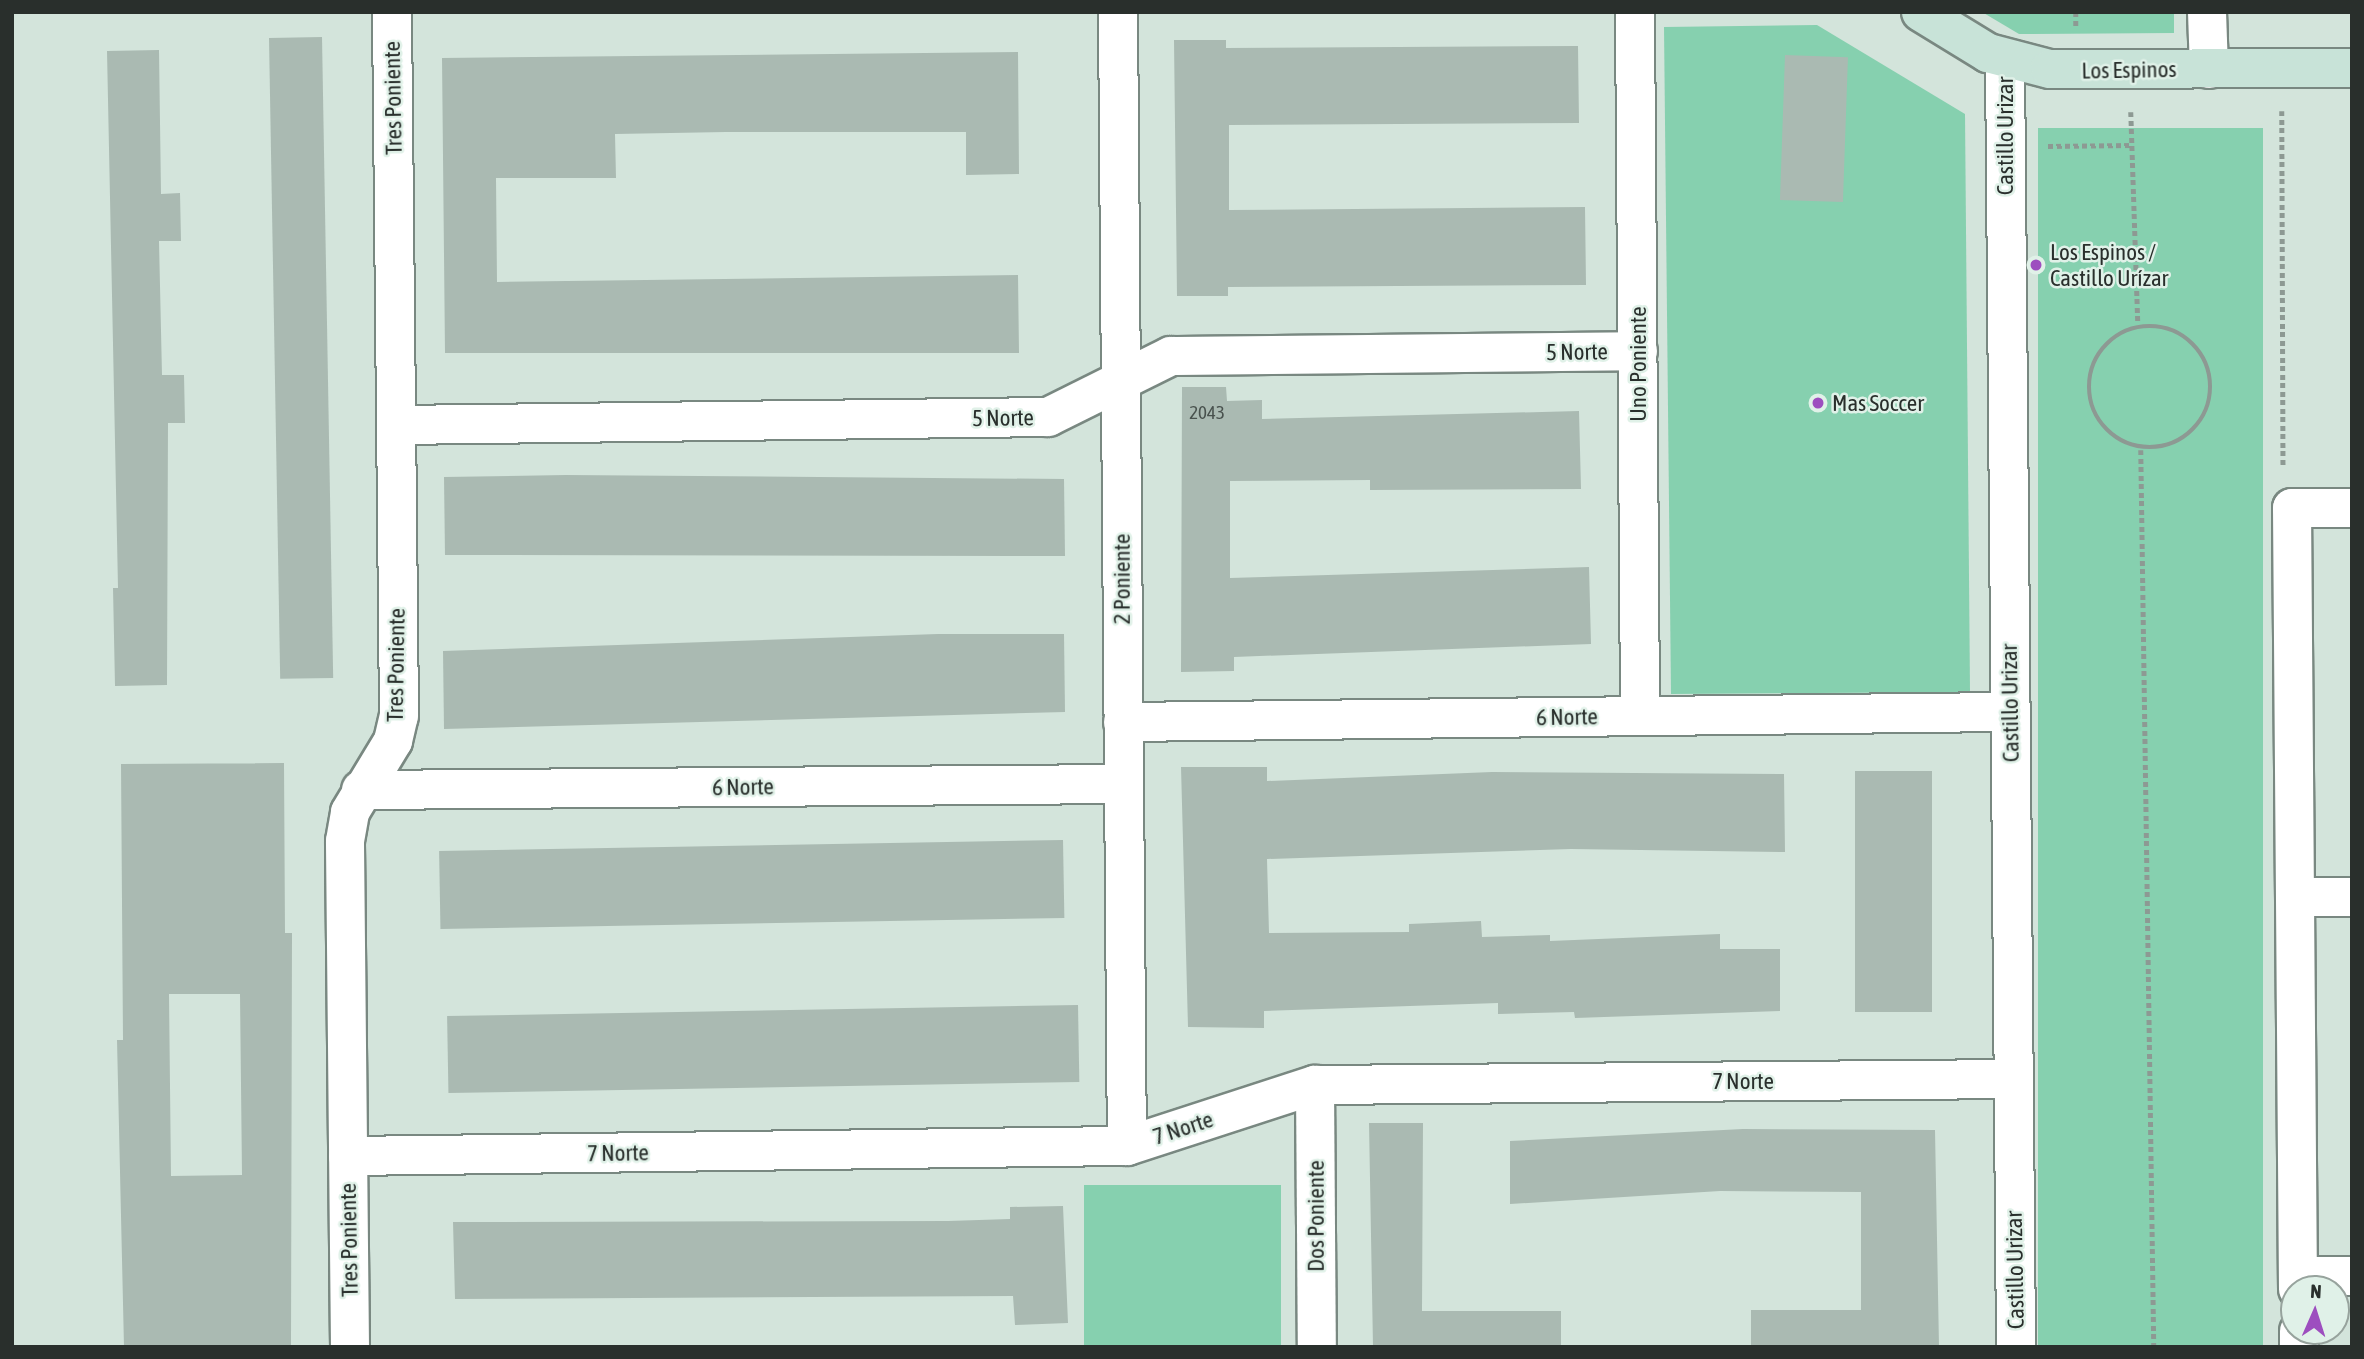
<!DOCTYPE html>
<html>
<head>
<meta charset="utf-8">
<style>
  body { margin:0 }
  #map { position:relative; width:2364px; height:1359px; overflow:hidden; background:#d3e4db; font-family:"Asap Condensed",sans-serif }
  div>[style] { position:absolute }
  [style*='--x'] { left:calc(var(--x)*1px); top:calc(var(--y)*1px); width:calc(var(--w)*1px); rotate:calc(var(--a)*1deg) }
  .green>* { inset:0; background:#86d0af; transform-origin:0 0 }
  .building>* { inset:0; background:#aabab2; transform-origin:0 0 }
  .path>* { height:4.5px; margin-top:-2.25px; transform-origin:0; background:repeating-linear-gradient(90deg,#8d9993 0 5px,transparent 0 8.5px) }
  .path>.ring { margin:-2.25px; padding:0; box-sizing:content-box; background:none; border:4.5px solid #8d9993; border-radius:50% }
  .roads { filter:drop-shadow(2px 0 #798881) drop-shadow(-2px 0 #798881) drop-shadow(0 2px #798881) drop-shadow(0 -2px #798881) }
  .street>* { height:38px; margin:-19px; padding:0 19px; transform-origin:19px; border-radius:19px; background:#fff }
  .secondary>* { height:38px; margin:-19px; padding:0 19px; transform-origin:19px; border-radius:19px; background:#c8e3d8 }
  .dots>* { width:19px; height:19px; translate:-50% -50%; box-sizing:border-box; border:4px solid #e0f1e8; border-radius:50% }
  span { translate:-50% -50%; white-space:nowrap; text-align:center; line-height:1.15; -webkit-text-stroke:5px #e0f1e8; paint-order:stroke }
  .number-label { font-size:19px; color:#49524e }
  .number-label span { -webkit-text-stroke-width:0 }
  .street-label { font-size:23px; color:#292f2c }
  .poi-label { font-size:23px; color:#292f2c }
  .left { translate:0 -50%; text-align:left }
  .frame { position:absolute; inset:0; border:14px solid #292f2c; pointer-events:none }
  .north { position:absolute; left:2280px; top:1275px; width:70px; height:70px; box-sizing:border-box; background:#e0f1e8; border:2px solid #97a39d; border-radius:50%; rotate:3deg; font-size:19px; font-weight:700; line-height:28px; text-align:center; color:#292f2c }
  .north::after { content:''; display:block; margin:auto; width:24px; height:32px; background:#9d4ebf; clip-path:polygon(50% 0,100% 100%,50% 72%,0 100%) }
</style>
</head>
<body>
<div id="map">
  <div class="green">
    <i style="clip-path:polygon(1982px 12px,2174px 12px,2174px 33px,2019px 34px)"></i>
    <i style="clip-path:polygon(1817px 25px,1965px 114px,1970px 692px,1671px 694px,1664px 27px)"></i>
    <i style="left:2263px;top:128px;width:1219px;height:225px;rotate:90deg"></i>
    <i style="left:1281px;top:1185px;width:162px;height:197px;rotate:90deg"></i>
  </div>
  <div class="building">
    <i style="left:322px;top:37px;width:641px;height:53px;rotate:89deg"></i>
    <i style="clip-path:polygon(1174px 40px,1226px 40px,1226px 48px,1578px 46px,1579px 123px,1229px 125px,1229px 210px,1585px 207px,1586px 285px,1228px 287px,1228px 296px,1177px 296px)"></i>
    <i style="clip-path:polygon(159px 50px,161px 194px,180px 193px,181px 241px,159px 241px,162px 375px,184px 375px,185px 423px,168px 423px,167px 685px,115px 686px,113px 588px,118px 588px,107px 51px)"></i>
    <i style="clip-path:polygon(1018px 52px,1019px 174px,966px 175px,966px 132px,726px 132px,615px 134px,616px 178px,496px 178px,497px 282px,1018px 275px,1019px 353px,445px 353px,442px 58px)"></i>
    <i style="left:1785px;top:55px;width:63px;height:145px;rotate:2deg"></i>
    <i style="clip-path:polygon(1182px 387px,1226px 387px,1227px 401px,1262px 400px,1262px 419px,1579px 411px,1581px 489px,1370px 490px,1370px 480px,1230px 481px,1230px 578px,1589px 567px,1591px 644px,1234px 657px,1234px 671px,1181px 672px)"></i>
    <i style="clip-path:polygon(566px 475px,1064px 479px,1065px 556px,445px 555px,444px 477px)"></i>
    <i style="clip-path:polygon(938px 634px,1064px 634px,1065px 712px,444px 729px,443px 651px)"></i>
    <i style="clip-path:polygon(evenodd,284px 763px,285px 933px,292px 933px,291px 1347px,124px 1347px,117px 1040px,123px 1040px,121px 764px,284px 763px,169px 994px,240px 994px,242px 1175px,171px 1176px,169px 994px)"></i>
    <i style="clip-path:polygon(1181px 767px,1267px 767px,1267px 781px,1492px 772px,1784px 774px,1785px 852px,1571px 849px,1267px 859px,1269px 933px,1409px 932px,1409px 924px,1481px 921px,1482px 937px,1550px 935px,1550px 941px,1720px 934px,1720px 949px,1780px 949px,1780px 1011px,1575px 1018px,1574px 1012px,1498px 1014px,1498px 1003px,1264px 1011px,1264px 1028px,1188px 1027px)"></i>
    <i style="left:1855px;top:771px;width:77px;height:241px"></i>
    <i style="left:1063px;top:840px;width:78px;height:624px;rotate:89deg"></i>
    <i style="left:1078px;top:1005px;width:77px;height:631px;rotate:89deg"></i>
    <i style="clip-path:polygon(1369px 1123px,1423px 1123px,1422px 1311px,1561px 1311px,1561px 1347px,1373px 1347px)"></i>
    <i style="clip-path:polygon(1743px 1129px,1935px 1130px,1939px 1347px,1751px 1347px,1751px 1310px,1861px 1310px,1861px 1192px,1720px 1191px,1510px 1204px,1510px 1141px)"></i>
    <i style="clip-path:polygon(1063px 1206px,1068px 1323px,1015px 1325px,1013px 1296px,455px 1299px,453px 1222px,948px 1221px,1010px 1219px,1010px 1207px)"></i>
  </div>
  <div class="path">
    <i style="--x:2076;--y:12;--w:16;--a:90"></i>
    <i style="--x:2282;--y:111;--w:355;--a:89.8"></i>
    <i style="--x:2131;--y:112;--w:212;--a:88.1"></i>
    <i style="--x:2048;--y:146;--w:85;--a:-0.7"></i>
    <i class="ring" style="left:2089px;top:326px;width:117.5px;height:117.5px"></i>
    <i style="--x:2141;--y:450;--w:897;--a:89.17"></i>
  </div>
  <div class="roads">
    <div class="street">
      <i style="--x:1118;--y:12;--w:1134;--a:89.55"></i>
      <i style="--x:1635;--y:12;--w:704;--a:89.59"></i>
      <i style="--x:2207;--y:12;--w:57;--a:88"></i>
      <i style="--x:2005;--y:59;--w:1288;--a:89.51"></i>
      <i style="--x:396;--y:425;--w:652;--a:-0.7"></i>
      <i style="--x:1048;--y:417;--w:137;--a:-26.4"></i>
      <i style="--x:1171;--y:356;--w:467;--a:-0.6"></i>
      <i style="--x:1123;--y:722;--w:887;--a:-0.65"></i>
      <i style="--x:361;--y:790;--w:763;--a:-0.45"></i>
      <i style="--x:2295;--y:897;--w:57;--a:0"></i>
      <i style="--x:1315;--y:1085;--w:262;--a:89.6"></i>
      <i style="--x:348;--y:1156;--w:779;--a:-0.74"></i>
      <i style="--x:1127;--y:1146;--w:198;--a:-18"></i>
      <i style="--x:1315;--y:1085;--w:698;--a:-0.49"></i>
      <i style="--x:2298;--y:1276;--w:54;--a:0"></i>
      <i style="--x:2298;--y:1289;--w:781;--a:-90.44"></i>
      <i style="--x:2292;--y:508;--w:60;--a:0"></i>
      <i style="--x:2299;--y:1331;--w:16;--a:90"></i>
      <i style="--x:350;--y:1347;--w:506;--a:-90.57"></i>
      <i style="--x:345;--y:841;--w:29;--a:-80"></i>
      <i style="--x:350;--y:812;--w:83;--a:-58.8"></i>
      <i style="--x:393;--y:741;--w:26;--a:-77"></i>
      <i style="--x:399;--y:716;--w:704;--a:-90.57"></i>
    </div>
    <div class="secondary">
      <i style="--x:1921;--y:12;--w:79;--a:31.5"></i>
      <i style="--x:1988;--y:53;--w:64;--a:14.5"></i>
      <i style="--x:2050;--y:69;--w:302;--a:-0.2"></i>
    </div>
  </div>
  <div class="dots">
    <i style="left:2036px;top:265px;background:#9d4ebf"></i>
    <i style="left:1818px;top:403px;background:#9d4ebf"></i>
  </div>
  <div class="number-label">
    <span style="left:1207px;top:413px">2043</span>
  </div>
  <div class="street-label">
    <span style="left:2129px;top:70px;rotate:-1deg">Los Espinos</span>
    <span style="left:393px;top:98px;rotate:-91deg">Tres Poniente</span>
    <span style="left:2005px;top:136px;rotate:-90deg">Castillo Urizar</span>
    <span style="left:1577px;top:352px;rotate:-1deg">5 Norte</span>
    <span style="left:1638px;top:364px;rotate:-90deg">Uno Poniente</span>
    <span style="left:1003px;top:418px;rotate:-1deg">5 Norte</span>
    <span style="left:1122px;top:579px;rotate:-90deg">2 Poniente</span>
    <span style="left:396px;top:665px;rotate:-89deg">Tres Poniente</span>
    <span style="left:2010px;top:703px;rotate:-91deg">Castillo Urizar</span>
    <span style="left:1567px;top:717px;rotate:-1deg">6 Norte</span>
    <span style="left:743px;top:787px;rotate:-1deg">6 Norte</span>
    <span style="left:1743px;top:1081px">7 Norte</span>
    <span style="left:1183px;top:1128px;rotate:-18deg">7 Norte</span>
    <span style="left:618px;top:1153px;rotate:-1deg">7 Norte</span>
    <span style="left:1316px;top:1216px;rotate:-90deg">Dos Poniente</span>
    <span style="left:349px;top:1240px;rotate:-91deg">Tres Poniente</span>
    <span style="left:2015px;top:1270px;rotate:-91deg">Castillo Urizar</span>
  </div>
  <div class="poi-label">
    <span class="left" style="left:2050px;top:265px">Los Espinos /<br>Castillo Urízar</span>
    <span class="left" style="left:1832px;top:403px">Mas Soccer</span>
  </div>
  <div class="frame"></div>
  <div class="north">N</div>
</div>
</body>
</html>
